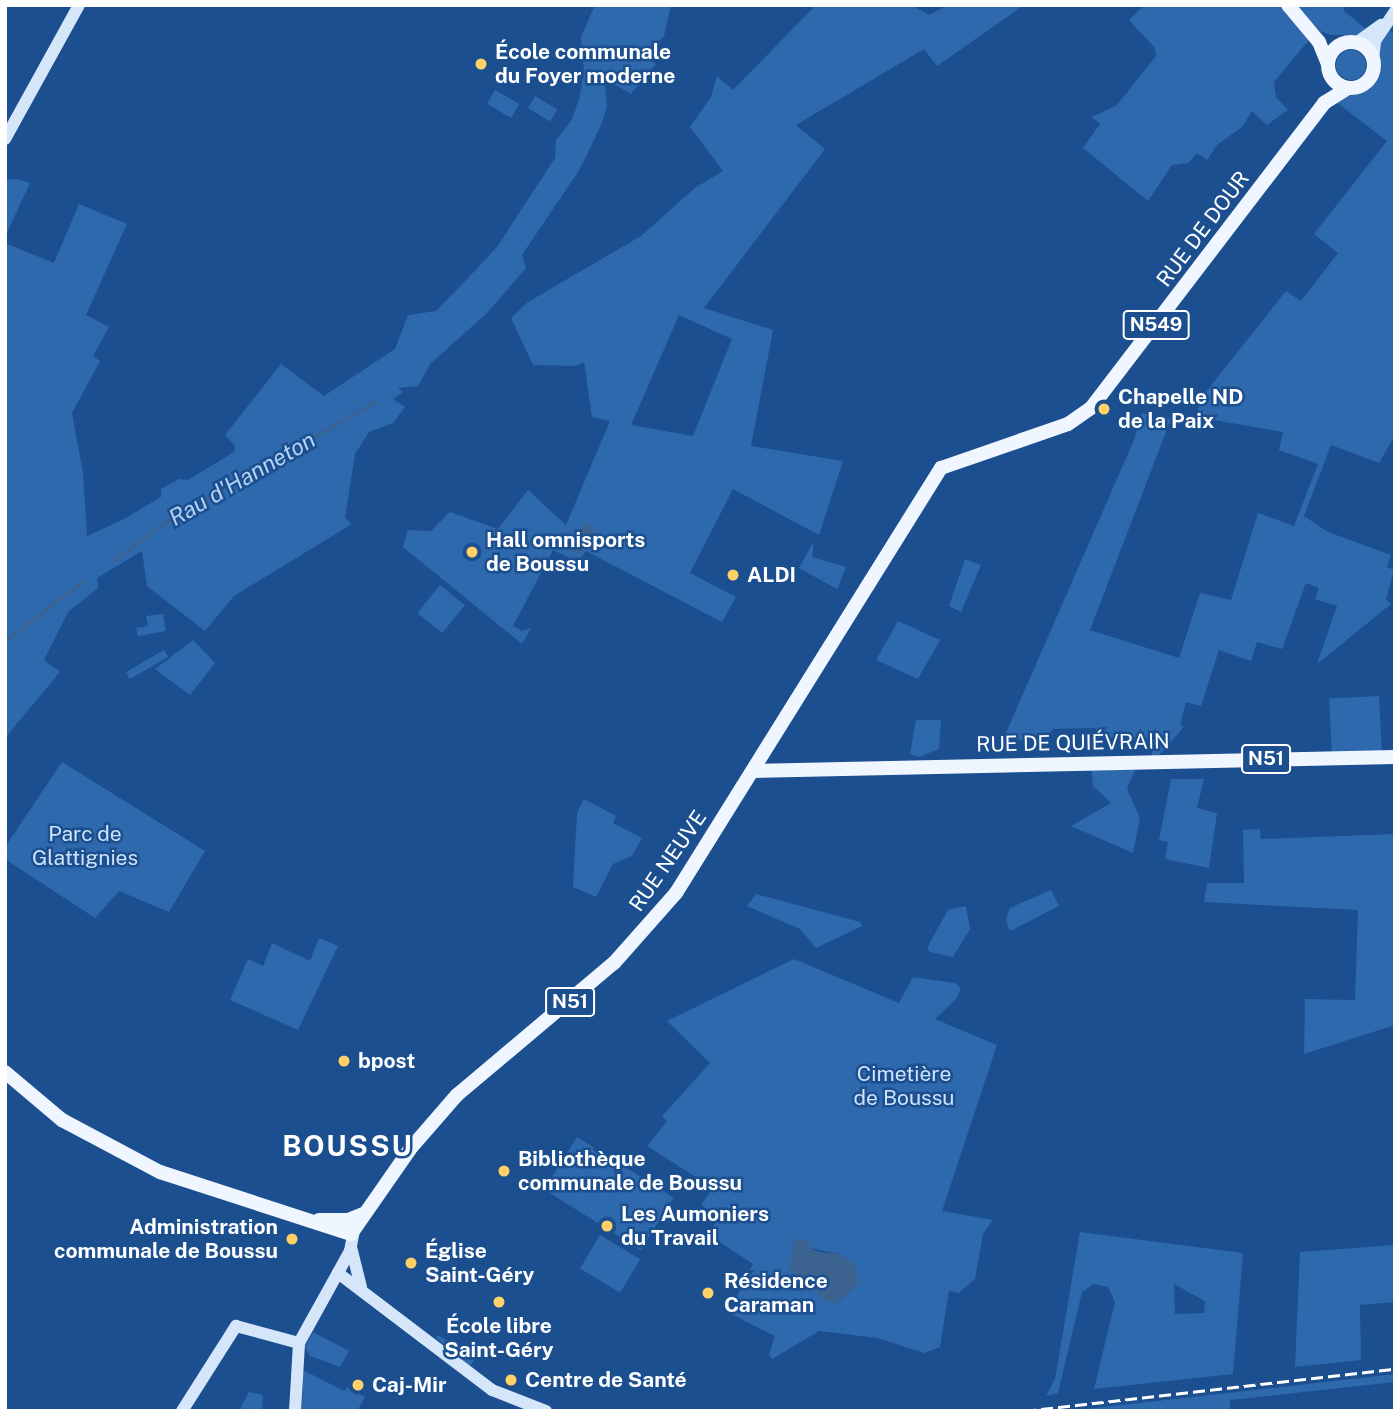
<!DOCTYPE html>
<html>
<head>
<meta charset="utf-8">
<style>
  body { margin:0 }
  #map { position:relative; width:1400px; height:1416px; overflow:hidden; background:#1b4f8f; font-family:"Public Sans",sans-serif }
  div>[style] { position:absolute }
  [style*='--x'] { left:calc(var(--x)*1px); top:calc(var(--y)*1px); width:calc(var(--w)*1px); rotate:calc(var(--a)*1deg) }
  .green>* { inset:0; background:#2e69ad; transform-origin:0 0 }
  .round { border-radius:50% }
  .water>* { inset:0; background:#3c6290 }
  .stream>* { height:2.5px; margin:-1.25px; padding:0 1.25px; transform-origin:1.25px; border-radius:1.25px; background:#3c6290 }
  .secondary>* { height:12px; margin:-6px; padding:0 6px; transform-origin:6px; border-radius:6px; background:#d6e6fa }
  .primary>* { height:14px; margin:-7px; padding:0 7px; transform-origin:7px; border-radius:7px; background:#f0f6ff }
  .primary>.ring { margin:-7px; padding:0; box-sizing:content-box; background:none; border:14px solid #f0f6ff; border-radius:50% }
  .rail>* { height:2.5px; margin-top:-1.25px; transform-origin:0; background:repeating-linear-gradient(90deg,#fff 0 12px,transparent 0 17px) }
  .dots>* { width:19px; height:19px; translate:-50% -50%; box-sizing:border-box; border:4px solid #1b4f8f; border-radius:50% }
  span { translate:-50% -50%; white-space:nowrap; text-align:center; line-height:1.15; -webkit-text-stroke:5px #1b4f8f; paint-order:stroke }
  .shield-label span { padding:2px 5px; background:#1b4f8f; border:2px solid; border-radius:5px; -webkit-text-stroke-width:0 }
  .shield-label { font-size:19px; color:#fff; font-weight:700 }
  .poi-label { font-size:21px; color:#fff; font-weight:700 }
  .left { translate:0 -50%; text-align:left }
  .right { translate:-100% -50%; text-align:right }
  .street-label { font-size:21px; color:#fff }
  .park-label { font-size:21px; color:#cfe3fa }
  .water-label { font-size:23px; color:#b5d3f5; font-style:italic }
  .district-label { font-size:28px; color:#fff; font-weight:700; letter-spacing:2px }
  .frame { position:absolute; inset:0; border:7px solid #fff; pointer-events:none }
</style>
</head>
<body>
<div id="map">
  <div class="green">
    <i style="clip-path:polygon(595px 5px,671px 5px,664px 36px,646px 56px,656px 64px,631px 94px,609px 81px,605px 85px,607px 108px,601px 125px,580px 169px,522px 255px,526px 268px,486px 314px,430px 364px,418px 386px,398px 388px,403px 392px,393px 399px,405px 407px,393px 423px,369px 432px,355px 454px,345px 518px,352px 524px,234px 596px,205px 631px,147px 586px,142px 551px,97px 578px,98px 588px,68px 612px,44px 660px,60px 672px,5px 738px,5px 243px,54px 263px,79px 204px,127px 224px,86px 315px,109px 327px,93px 356px,100px 361px,72px 413px,83px 473px,87px 536px,124px 519px,161px 497px,161px 489px,179px 479px,188px 480px,234px 452px,235px 446px,225px 435px,281px 364px,324px 396px,395px 349px,408px 315px,436px 311px,470px 276px,497px 247px,555px 158px,556px 140px,571px 121px,579px 100px,584px 71px,581px 37px)"></i>
    <i style="clip-path:polygon(evenodd,816px 5px,911px 5px,929px 15px,948px 5px,1024px 5px,937px 66px,924px 49px,796px 125px,825px 149px,704px 308px,773px 330px,751px 446px,843px 461px,819px 535px,733px 489px,690px 573px,736px 597px,722px 622px,586px 551px,578px 562px,553px 550px,513px 626px,522px 631px,531px 628px,522px 644px,403px 547px,408px 530px,431px 531px,450px 512px,498px 529px,528px 490px,566px 525px,610px 421px,592px 417px,584px 362px,575px 366px,533px 365px,511px 318px,528px 302px,641px 236px,695px 188px,723px 171px,690px 127px,711px 97px,717px 76px,733px 90px,816px 5px,679px 315px,732px 339px,693px 436px,631px 425px,679px 315px)"></i>
    <i style="clip-path:polygon(1145px 5px,1279px 5px,1309px 40px,1274px 82px,1276px 97px,1288px 110px,1267px 125px,1252px 111px,1242px 127px,1217px 145px,1207px 160px,1197px 153px,1188px 163px,1172px 165px,1148px 201px,1083px 148px,1100px 124px,1092px 117px,1117px 105px,1156px 56px,1155px 48px,1129px 20px)"></i>
    <i style="clip-path:polygon(1294px 5px,1346px 5px,1343px 10px,1367px 30px,1358px 35px,1331px 35px,1320px 31px)"></i>
    <i style="clip-path:polygon(1385px 26px,1395px 35px,1395px 435px,1379px 463px,1331px 445px,1304px 516px,1328px 532px,1391px 555px,1387px 567px,1394px 570px,1386px 599px,1391px 604px,1317px 664px,1337px 606px,1315px 599px,1319px 588px,1306px 583px,1282px 649px,1257px 642px,1251px 661px,1219px 650px,1201px 706px,1186px 702px,1180px 725px,1184px 727px,1152px 763px,1152px 739px,1100px 737px,1095px 728px,1053px 729px,1048px 738px,1002px 742px,1134px 440px,1141px 413px,1171px 419px,1090px 630px,1179px 658px,1200px 593px,1231px 600px,1258px 513px,1294px 526px,1318px 464px,1279px 450px,1283px 432px,1196px 417px,1201px 398px,1286px 291px,1301px 301px,1338px 253px,1314px 234px,1387px 141px,1331px 98px,1367px 82px,1373px 69px,1373px 49px)"></i>
    <i class="round" style="left:1336px;top:50px;width:30px;height:30px"></i>
    <i style="left:495px;top:90px;width:28px;height:16px;rotate:30deg"></i>
    <i style="left:535px;top:96px;width:26px;height:14px;rotate:31deg"></i>
    <i style="clip-path:polygon(18px 179px,30px 183px,5px 237px,5px 180px)"></i>
    <i style="clip-path:polygon(814px 541px,812px 557px,846px 567px,837px 589px,799px 568px)"></i>
    <i style="clip-path:polygon(965px 559px,981px 565px,961px 612px,949px 606px)"></i>
    <i style="left:440px;top:585px;width:32px;height:36px;rotate:39deg"></i>
    <i style="clip-path:polygon(163px 614px,166px 631px,138px 636px,136px 628px,148px 626px,146px 616px)"></i>
    <i style="clip-path:polygon(898px 621px,940px 640px,918px 679px,876px 660px)"></i>
    <i style="clip-path:polygon(193px 640px,215px 663px,190px 695px,155px 669px)"></i>
    <i style="left:164px;top:650px;width:8px;height:44px;rotate:60deg"></i>
    <i style="left:1379px;top:696px;width:61px;height:50px;rotate:87deg"></i>
    <i style="clip-path:polygon(916px 720px,941px 720px,939px 749px,919px 757px,910px 754px)"></i>
    <i style="clip-path:polygon(62px 762px,205px 851px,169px 912px,119px 891px,95px 918px,5px 859px,5px 847px)"></i>
    <i style="clip-path:polygon(1137px 765px,1127px 789px,1140px 818px,1133px 853px,1071px 826px,1111px 803px,1093px 786px,1091px 766px)"></i>
    <i style="clip-path:polygon(1171px 779px,1204px 779px,1197px 808px,1217px 813px,1209px 868px,1165px 859px,1168px 842px,1159px 840px)"></i>
    <i style="clip-path:polygon(584px 799px,616px 816px,613px 823px,642px 838px,632px 856px,613px 864px,596px 897px,573px 887px,577px 813px)"></i>
    <i style="clip-path:polygon(1260px 829px,1261px 839px,1395px 834px,1395px 1025px,1304px 1054px,1305px 999px,1355px 1000px,1358px 910px,1204px 902px,1207px 883px,1244px 883px,1243px 830px)"></i>
    <i style="clip-path:polygon(1051px 890px,1059px 906px,1010px 931px,1006px 920px,1010px 908px)"></i>
    <i style="clip-path:polygon(756px 894px,860px 922px,862px 926px,816px 948px,800px 929px,747px 906px)"></i>
    <i style="clip-path:polygon(966px 906px,970px 929px,953px 957px,930px 952px,927px 948px,948px 910px)"></i>
    <i style="clip-path:polygon(319px 938px,338px 946px,298px 1030px,230px 1000px,248px 959px,263px 966px,272px 943px,310px 961px)"></i>
    <i style="clip-path:polygon(evenodd,794px 959px,899px 1003px,913px 977px,955px 983px,961px 988px,957px 998px,935px 1019px,997px 1045px,942px 1211px,993px 1220px,983px 1234px,975px 1279px,959px 1293px,949px 1291px,940px 1347px,924px 1353px,878px 1338px,819px 1331px,772px 1359px,769px 1355px,775px 1336px,729px 1313px,753px 1264px,709px 1235px,719px 1216px,701px 1205px,713px 1188px,647px 1146px,667px 1121px,662px 1116px,710px 1063px,667px 1021px,794px 959px,809px 1248px,840px 1254px,858px 1283px,838px 1303px,805px 1279px,809px 1248px)"></i>
    <i style="left:577px;top:1137px;width:114px;height:62px;rotate:32deg"></i>
    <i style="clip-path:polygon(evenodd,1080px 1232px,1243px 1253px,1233px 1374px,1094px 1389px,1115px 1302px,1108px 1287px,1094px 1284px,1082px 1292px,1058px 1393px,1046px 1396px,1055px 1379px,1080px 1232px,1174px 1284px,1205px 1301px,1204px 1313px,1175px 1314px,1174px 1284px)"></i>
    <i style="left:600px;top:1235px;width:47px;height:39px;rotate:31deg"></i>
    <i style="clip-path:polygon(1395px 1245px,1395px 1302px,1360px 1305px,1361px 1360px,1295px 1367px,1300px 1252px)"></i>
    <i style="clip-path:polygon(313px 1332px,349px 1351px,340px 1367px,310px 1356px,305px 1347px)"></i>
    <i style="clip-path:polygon(438px 1335px,475px 1359px,470px 1366px,436px 1338px)"></i>
    <i style="clip-path:polygon(303px 1370px,344px 1391px,347px 1387px,365px 1397px,357px 1411px,302px 1411px)"></i>
    <i style="clip-path:polygon(1395px 1374px,1395px 1382px,1230px 1400px,1230px 1411px,1068px 1411px)"></i>
    <i style="clip-path:polygon(249px 1392px,263px 1395px,262px 1411px,239px 1411px)"></i>
  </div>
  <div class="water">
    <i style="clip-path:polygon(585px 523px,595px 530px,580px 555px,567px 548px)"></i>
    <i style="clip-path:polygon(795px 1238px,809px 1241px,809px 1248px,819px 1252px,840px 1254px,855px 1265px,858px 1283px,838px 1303px,825px 1301px,789px 1268px)"></i>
  </div>
  <div class="stream">
    <i style="--x:113;--y:561;--w:69;--a:-36.7"></i>
    <i style="--x:168;--y:520;--w:238;--a:-29.7"></i>
    <i style="--x:5;--y:641;--w:98;--a:-37.6"></i>
  </div>
  <div class="secondary">
    <i style="--x:1356;--y:43;--w:31;--a:-36"></i>
    <i style="--x:1373;--y:61;--w:20;--a:-84"></i>
    <i style="--x:1375;--y:41;--w:36;--a:-56"></i>
    <i style="--x:5;--y:139;--w:153;--a:-61.1"></i>
    <i style="--x:351;--y:1247;--w:41;--a:76"></i>
    <i style="--x:338;--y:1273;--w:193;--a:37.2"></i>
    <i style="--x:492;--y:1390;--w:58;--a:21.3"></i>
    <i style="--x:182;--y:1411;--w:101;--a:-57.6"></i>
    <i style="--x:236;--y:1326;--w:65;--a:15.1"></i>
    <i style="--x:295;--y:1411;--w:68;--a:-86.6"></i>
    <i style="--x:299;--y:1343;--w:105;--a:-61"></i>
    <i style="--x:350;--y:1251;--w:20;--a:-79"></i>
  </div>
  <div class="primary">
    <i style="--x:1288;--y:5;--w:48;--a:50"></i>
    <i style="--x:1319;--y:42;--w:24;--a:68"></i>
    <i class="ring" style="left:1328px;top:42px;width:32px;height:32px"></i>
    <i style="--x:753;--y:771;--w:642;--a:-1.25"></i>
    <i style="--x:5;--y:1072;--w:75;--a:40.1"></i>
    <i style="--x:62;--y:1120;--w:111;--a:28"></i>
    <i style="--x:160;--y:1172;--w:201;--a:18"></i>
    <i style="--x:351;--y:1234;--w:103;--a:-55.2"></i>
    <i style="--x:410;--y:1149;--w:72;--a:-49"></i>
    <i style="--x:457;--y:1095;--w:205;--a:-40.1"></i>
    <i style="--x:614;--y:963;--w:94;--a:-48.5"></i>
    <i style="--x:676;--y:893;--w:501;--a:-58.06"></i>
    <i style="--x:941;--y:468;--w:134;--a:-19.1"></i>
    <i style="--x:1068;--y:424;--w:28;--a:-35"></i>
    <i style="--x:1091;--y:408;--w:384;--a:-52.6"></i>
    <i style="--x:1324;--y:103;--w:28;--a:-32"></i>
    <i style="--x:319;--y:1220;--w:29;--a:0"></i>
    <i style="--x:348;--y:1220;--w:17;--a:-21"></i>
  </div>
  <div class="rail">
    <i style="--x:1024;--y:1411;--w:373;--a:-6.5"></i>
  </div>
  <div class="dots">
    <i style="left:481px;top:64px;background:#ffd166"></i>
    <i style="left:1104px;top:409px;background:#ffd166"></i>
    <i style="left:472px;top:552px;background:#ffd166"></i>
    <i style="left:733px;top:575px;background:#ffd166"></i>
    <i style="left:344px;top:1061px;background:#ffd166"></i>
    <i style="left:504px;top:1171px;background:#ffd166"></i>
    <i style="left:607px;top:1226px;background:#ffd166"></i>
    <i style="left:292px;top:1239px;background:#ffd166"></i>
    <i style="left:411px;top:1263px;background:#ffd166"></i>
    <i style="left:708px;top:1293px;background:#ffd166"></i>
    <i style="left:499px;top:1302px;background:#ffd166"></i>
    <i style="left:511px;top:1380px;background:#ffd166"></i>
    <i style="left:358px;top:1385px;background:#ffd166"></i>
  </div>
  <div class="shield-label">
    <span style="left:1156px;top:325px">N549</span>
    <span style="left:1266px;top:759px">N51</span>
    <span style="left:570px;top:1002px">N51</span>
  </div>
  <div class="poi-label">
    <span class="left" style="left:495px;top:64px">École communale<br>du Foyer moderne</span>
    <span class="left" style="left:1118px;top:409px">Chapelle ND<br>de la Paix</span>
    <span class="left" style="left:486px;top:552px">Hall omnisports<br>de Boussu</span>
    <span class="left" style="left:747px;top:575px">ALDI</span>
    <span class="left" style="left:358px;top:1061px">bpost</span>
    <span class="left" style="left:518px;top:1171px">Bibliothèque<br>communale de Boussu</span>
    <span class="left" style="left:621px;top:1226px">Les Aumoniers<br>du Travail</span>
    <span class="right" style="left:278px;top:1239px">Administration<br>communale de Boussu</span>
    <span class="left" style="left:425px;top:1263px">Église<br>Saint-Géry</span>
    <span class="left" style="left:724px;top:1293px">Résidence<br>Caraman</span>
    <span style="left:499px;top:1338px">École libre<br>Saint-Géry</span>
    <span class="left" style="left:525px;top:1380px">Centre de Santé</span>
    <span class="left" style="left:372px;top:1385px">Caj-Mir</span>
  </div>
  <div class="street-label">
    <span style="left:1203px;top:229px;rotate:-53deg">RUE DE DOUR</span>
    <span style="left:1073px;top:743px;rotate:-1deg">RUE DE QUIÉVRAIN</span>
    <span style="left:668px;top:861px;rotate:-55deg">RUE NEUVE</span>
  </div>
  <div class="park-label">
    <span style="left:85px;top:846px">Parc de<br>Glattignies</span>
    <span style="left:904px;top:1086px">Cimetière<br>de Boussu</span>
  </div>
  <div class="water-label">
    <span style="left:242px;top:479px;rotate:-30deg">Rau d'Hanneton</span>
  </div>
  <div class="district-label">
    <span style="left:348px;top:1146px">BOUSSU</span>
  </div>
  <div class="frame"></div>
</div>
</body>
</html>
